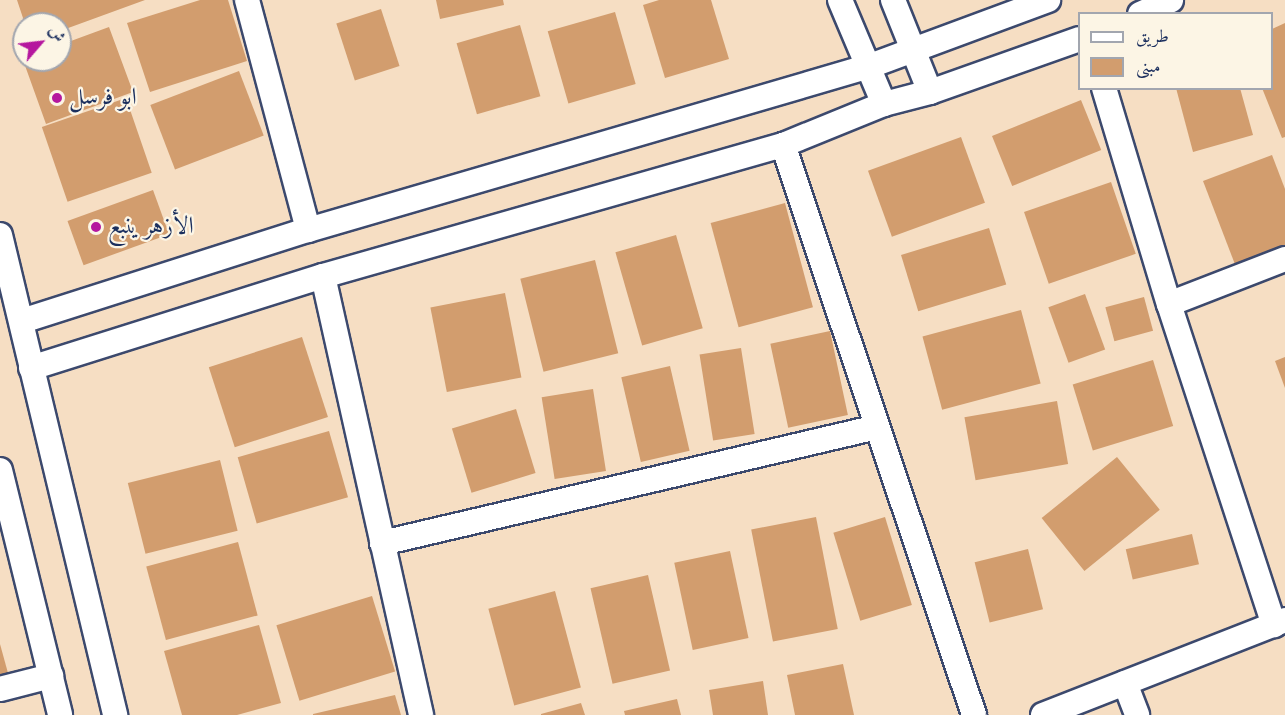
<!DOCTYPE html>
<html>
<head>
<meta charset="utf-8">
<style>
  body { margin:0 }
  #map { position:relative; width:1285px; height:715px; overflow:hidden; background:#f6dec3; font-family:"IM FELL English",Amiri,serif }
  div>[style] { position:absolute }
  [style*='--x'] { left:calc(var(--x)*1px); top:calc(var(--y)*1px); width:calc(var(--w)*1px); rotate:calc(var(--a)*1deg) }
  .building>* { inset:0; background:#d29d6e; transform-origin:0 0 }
  .roads { filter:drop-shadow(2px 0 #3c496d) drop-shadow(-2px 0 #3c496d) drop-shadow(0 2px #3c496d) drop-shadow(0 -2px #3c496d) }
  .street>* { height:24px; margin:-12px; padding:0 12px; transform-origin:12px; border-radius:12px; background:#fff }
  .dots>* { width:16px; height:16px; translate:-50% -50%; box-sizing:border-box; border:3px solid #fcf5e5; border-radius:50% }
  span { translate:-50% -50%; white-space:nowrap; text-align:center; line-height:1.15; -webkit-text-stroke:4.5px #fcf5e5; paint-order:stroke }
  .poi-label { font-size:24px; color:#1b2f5e }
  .left { translate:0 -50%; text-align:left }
  .legend { position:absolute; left:1078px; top:12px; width:195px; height:78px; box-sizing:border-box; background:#fcf5e5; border:2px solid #a2a6af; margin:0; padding:8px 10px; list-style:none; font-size:18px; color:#1b2f5e }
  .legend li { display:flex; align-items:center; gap:12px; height:30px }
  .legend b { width:30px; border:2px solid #a2a6af }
  .north { position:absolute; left:12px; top:12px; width:60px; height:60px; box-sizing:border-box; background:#fcf5e5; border:2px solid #a2a6af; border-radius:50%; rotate:62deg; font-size:16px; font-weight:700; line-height:24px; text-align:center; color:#1b2f5e }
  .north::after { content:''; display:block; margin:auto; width:21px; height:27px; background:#b5179e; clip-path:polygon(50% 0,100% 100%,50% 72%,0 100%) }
</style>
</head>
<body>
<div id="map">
  <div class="building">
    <i style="clip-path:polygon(17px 0,145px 0,60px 31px,60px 24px,25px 24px)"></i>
    <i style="clip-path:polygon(200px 0,228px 0,247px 61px,150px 92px,127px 23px)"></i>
    <i style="clip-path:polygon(436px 0,503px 0,504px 5px,440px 19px)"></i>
    <i style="clip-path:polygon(659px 0,711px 0,729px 59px,665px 78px,643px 5px)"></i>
    <i style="left:381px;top:9px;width:60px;height:47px;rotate:72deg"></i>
    <i style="left:615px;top:12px;width:75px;height:70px;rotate:74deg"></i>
    <i style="clip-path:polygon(1285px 23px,1285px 137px,1282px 138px,1262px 88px,1272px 88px,1272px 29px)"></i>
    <i style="left:520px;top:25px;width:74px;height:66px;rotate:74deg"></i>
    <i style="clip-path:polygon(109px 27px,133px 92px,46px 124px,23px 60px,60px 60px,60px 45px)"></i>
    <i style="left:239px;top:71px;width:69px;height:95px;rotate:69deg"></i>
    <i style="clip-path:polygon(1176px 88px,1240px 88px,1253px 135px,1193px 152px)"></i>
    <i style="left:126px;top:98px;width:79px;height:89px;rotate:71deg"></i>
    <i style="left:1081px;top:100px;width:54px;height:96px;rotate:68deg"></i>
    <i style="left:961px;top:137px;width:70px;height:99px;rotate:70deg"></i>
    <i style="clip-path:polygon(1272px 155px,1285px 189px,1285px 248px,1236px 267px,1203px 181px)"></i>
    <i style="left:1111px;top:182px;width:76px;height:92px;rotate:71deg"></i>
    <i style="left:153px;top:190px;width:47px;height:91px;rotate:70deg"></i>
    <i style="left:785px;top:203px;width:108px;height:77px;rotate:75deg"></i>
    <i style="left:989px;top:228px;width:59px;height:92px;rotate:73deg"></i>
    <i style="left:676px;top:235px;width:97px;height:63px;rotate:74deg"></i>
    <i style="left:595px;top:260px;width:96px;height:77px;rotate:76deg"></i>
    <i style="left:505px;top:293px;width:86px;height:76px;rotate:79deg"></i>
    <i style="left:1085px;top:294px;width:59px;height:39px;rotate:70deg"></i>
    <i style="left:1144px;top:297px;width:35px;height:40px;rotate:75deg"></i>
    <i style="left:1021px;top:310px;width:76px;height:102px;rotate:75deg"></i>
    <i style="left:830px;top:331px;width:86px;height:61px;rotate:78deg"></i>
    <i style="left:302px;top:337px;width:84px;height:98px;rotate:72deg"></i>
    <i style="left:741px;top:348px;width:87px;height:42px;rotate:81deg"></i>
    <i style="clip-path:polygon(1285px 357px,1285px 388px,1275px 361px)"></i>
    <i style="left:1153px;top:360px;width:69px;height:84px;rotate:73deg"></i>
    <i style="left:670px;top:366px;width:87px;height:50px;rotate:77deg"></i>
    <i style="left:593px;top:389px;width:83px;height:52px;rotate:81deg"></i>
    <i style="left:1057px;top:401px;width:64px;height:94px;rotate:80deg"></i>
    <i style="left:516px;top:409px;width:67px;height:67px;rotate:73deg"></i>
    <i style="left:329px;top:431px;width:69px;height:95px;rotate:74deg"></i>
    <i style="left:1117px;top:457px;width:68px;height:97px;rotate:51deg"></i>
    <i style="left:220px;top:460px;width:73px;height:95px;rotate:76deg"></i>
    <i style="left:816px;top:517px;width:114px;height:66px;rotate:79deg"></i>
    <i style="left:885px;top:517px;width:92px;height:54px;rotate:73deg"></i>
    <i style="left:1192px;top:534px;width:31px;height:68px;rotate:77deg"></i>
    <i style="left:238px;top:542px;width:76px;height:95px;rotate:75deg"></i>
    <i style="left:1028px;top:549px;width:62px;height:55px;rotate:76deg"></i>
    <i style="left:730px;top:551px;width:89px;height:57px;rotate:78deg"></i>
    <i style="left:648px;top:575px;width:98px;height:59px;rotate:77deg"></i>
    <i style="left:555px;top:591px;width:100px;height:69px;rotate:75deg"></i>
    <i style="left:372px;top:596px;width:79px;height:100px;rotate:73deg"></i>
    <i style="clip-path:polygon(259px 625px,281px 703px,237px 715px,182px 715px,164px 651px)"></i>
    <i style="clip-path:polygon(0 644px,11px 684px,0 687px)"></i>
    <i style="clip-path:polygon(843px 664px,854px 715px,795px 715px,787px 675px)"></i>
    <i style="clip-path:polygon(763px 681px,768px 715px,713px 715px,709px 690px)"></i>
    <i style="clip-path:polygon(395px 695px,401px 715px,313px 715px,313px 714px)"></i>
    <i style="clip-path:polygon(677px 699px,681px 715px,625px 715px,624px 711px)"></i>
    <i style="clip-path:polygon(581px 703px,585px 715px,541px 715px,541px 714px)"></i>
  </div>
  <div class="roads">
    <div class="street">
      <i style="--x:247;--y:0;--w:238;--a:75.1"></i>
      <i style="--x:840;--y:0;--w:113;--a:67.1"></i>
      <i style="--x:893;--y:0;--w:99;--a:68.1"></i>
      <i style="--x:1140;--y:14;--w:34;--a:-24"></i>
      <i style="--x:1104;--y:88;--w:226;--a:73.3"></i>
      <i style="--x:1169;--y:304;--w:338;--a:71.9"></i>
      <i style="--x:783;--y:145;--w:601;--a:71.47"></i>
      <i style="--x:0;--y:235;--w:494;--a:76.5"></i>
      <i style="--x:323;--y:276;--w:450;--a:77.4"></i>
      <i style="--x:1169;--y:304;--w:124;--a:-21.2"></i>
      <i style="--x:22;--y:321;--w:300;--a:-17.7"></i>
      <i style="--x:308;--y:230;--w:585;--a:-16.27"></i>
      <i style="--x:870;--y:66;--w:190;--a:-20.3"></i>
      <i style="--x:31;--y:368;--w:306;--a:-17.5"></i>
      <i style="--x:323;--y:276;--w:478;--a:-15.9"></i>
      <i style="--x:783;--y:145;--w:109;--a:-22.1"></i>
      <i style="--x:884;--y:104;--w:48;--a:-14.6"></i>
      <i style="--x:930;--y:92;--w:159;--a:-19.5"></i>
      <i style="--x:0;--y:470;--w:252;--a:76.2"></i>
      <i style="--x:382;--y:543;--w:508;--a:-13.19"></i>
      <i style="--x:1125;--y:683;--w:34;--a:69"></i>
      <i style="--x:0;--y:689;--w:53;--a:-14.3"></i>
      <i style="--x:1043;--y:715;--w:260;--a:-21.4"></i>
    </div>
  </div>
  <div class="dots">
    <i style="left:57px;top:98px;background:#b5179e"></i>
    <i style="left:96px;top:227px;background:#b5179e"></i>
  </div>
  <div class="poi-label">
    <span class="left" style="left:69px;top:98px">ابو فرسل</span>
    <span class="left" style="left:108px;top:227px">الأزهر ينبع</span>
  </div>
  <ul class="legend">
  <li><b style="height:8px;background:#fff"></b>طريق</li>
  <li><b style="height:16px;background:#d29d6e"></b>مبنى</li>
  </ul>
  <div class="north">ش</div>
</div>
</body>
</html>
